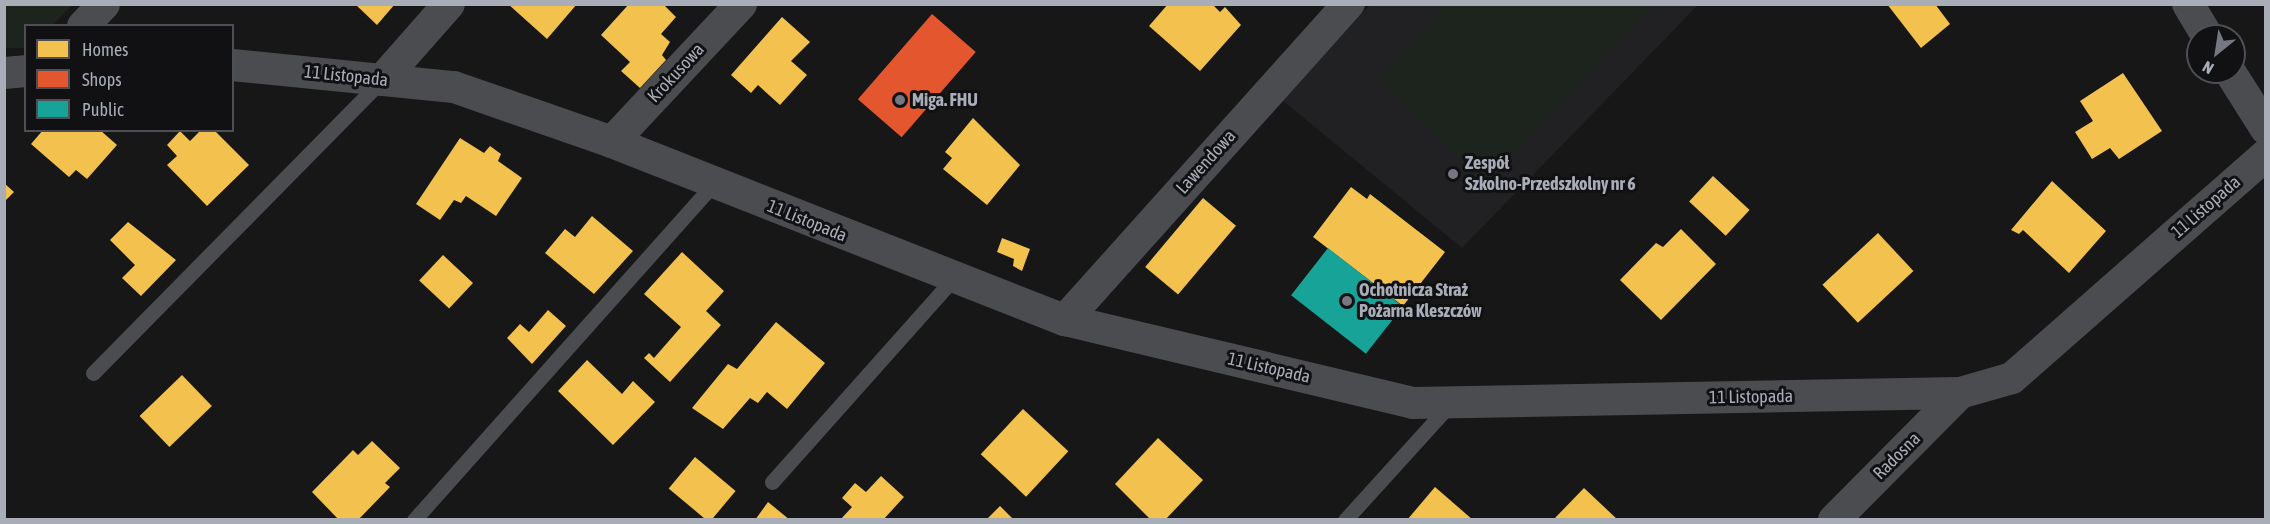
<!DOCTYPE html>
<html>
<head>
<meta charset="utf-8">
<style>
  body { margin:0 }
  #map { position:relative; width:2270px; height:524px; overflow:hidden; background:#171717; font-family:"Asap Condensed",sans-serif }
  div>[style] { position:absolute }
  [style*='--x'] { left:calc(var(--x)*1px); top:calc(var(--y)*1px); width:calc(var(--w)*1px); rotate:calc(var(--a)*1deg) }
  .built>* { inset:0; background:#212123 }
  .green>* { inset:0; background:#1d241e }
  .homes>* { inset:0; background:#f2c14e; transform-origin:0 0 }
  .shops>* { inset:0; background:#e4572e; transform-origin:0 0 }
  .public>* { inset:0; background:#17a398; transform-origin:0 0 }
  .lane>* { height:15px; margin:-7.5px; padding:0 7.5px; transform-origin:7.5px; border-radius:7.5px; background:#4b4c50 }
  .street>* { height:32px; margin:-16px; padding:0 16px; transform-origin:16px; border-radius:16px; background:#4b4c50 }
  .dots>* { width:16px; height:16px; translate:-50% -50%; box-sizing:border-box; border:3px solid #111113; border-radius:50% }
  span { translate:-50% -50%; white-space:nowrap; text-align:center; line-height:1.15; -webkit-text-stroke:6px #111113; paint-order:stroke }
  .street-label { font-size:18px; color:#a8adb8 }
  .poi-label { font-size:18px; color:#a8adb8; font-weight:700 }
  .left { translate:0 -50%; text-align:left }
  .frame { position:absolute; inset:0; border:6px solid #a8adb8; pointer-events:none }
  .legend { position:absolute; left:24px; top:24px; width:210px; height:108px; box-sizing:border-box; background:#111113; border:2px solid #4d4f55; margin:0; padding:8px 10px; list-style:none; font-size:18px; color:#a8adb8 }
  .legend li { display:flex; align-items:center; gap:12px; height:30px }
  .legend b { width:30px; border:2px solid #4d4f55 }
  .north { position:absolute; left:2186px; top:24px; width:60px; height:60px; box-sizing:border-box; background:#111113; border:2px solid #4d4f55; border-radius:50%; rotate:210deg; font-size:16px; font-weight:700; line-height:24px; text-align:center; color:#a8adb8 }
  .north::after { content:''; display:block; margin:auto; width:21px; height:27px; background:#757880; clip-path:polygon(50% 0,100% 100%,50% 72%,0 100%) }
</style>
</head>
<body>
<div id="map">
  <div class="built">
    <i style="clip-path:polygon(1370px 5px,1698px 5px,1462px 248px,1282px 100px)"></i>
  </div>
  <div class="green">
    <i style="clip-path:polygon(4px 5px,5px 4px,72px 5px,53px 25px,26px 26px,25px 48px,5px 48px)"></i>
    <i style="clip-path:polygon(1446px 5px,1446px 4px,1653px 5px,1488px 182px,1377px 79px)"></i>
  </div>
  <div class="homes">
    <i style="clip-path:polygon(355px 4px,395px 4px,377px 25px)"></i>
    <i style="clip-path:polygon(508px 4px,577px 4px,547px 39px)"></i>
    <i style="clip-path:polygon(629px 4px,663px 4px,676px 17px,661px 34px,670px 42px,662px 55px,666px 60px,640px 88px,621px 71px,630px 62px,601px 35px)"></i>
    <i style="clip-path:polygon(1168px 4px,1212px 4px,1220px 12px,1225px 7px,1241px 25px,1200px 71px,1149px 26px)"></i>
    <i style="clip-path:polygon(1887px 4px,1935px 4px,1950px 24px,1921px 48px)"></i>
    <i style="clip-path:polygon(782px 17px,810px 42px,791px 61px,807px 75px,780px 105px,758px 85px,751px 93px,731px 75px)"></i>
    <i style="clip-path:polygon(2123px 73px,2162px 131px,2119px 159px,2110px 148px,2092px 159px,2075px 132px,2093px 121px,2080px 101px)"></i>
    <i style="clip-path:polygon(973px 118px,1020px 165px,987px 205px,943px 169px,952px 158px,945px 152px)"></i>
    <i style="clip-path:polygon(43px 130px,100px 130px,117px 145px,87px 179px,76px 170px,69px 177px,31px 144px)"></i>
    <i style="clip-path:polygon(201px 130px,214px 130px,249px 165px,207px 206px,167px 165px,177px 156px,167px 145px,180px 131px,190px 141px)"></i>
    <i style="clip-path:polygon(460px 138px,484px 153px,490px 146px,501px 154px,498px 161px,522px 178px,496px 216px,466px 196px,461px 203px,454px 200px,440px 220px,416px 204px)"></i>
    <i style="left:1713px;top:176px;width:50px;height:35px;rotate:43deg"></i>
    <i style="clip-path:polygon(2052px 181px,2106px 231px,2069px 273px,2023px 230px,2019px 234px,2011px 230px)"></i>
    <i style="clip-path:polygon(4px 183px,14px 192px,4px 202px)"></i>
    <i style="clip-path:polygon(1351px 187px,1367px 199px,1370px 194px,1445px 252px,1403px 306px,1313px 237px)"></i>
    <i style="left:1203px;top:198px;width:43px;height:90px;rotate:40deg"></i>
    <i style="clip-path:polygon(592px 216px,633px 251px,594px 294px,545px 253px,565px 229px,575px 237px)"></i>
    <i style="clip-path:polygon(128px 222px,176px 260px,141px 296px,122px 278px,135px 265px,110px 240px)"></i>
    <i style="clip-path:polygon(1681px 229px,1716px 264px,1661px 320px,1620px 280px,1656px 243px,1663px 247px)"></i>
    <i style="left:1878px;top:233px;width:52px;height:76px;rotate:47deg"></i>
    <i style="clip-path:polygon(1002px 238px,1030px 249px,1022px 271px,1013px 266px,1014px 259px,997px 252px)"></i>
    <i style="clip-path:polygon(682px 252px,724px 291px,706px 311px,721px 325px,670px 382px,644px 358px,649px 353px,654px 358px,681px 327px,644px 294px)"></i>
    <i style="left:443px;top:255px;width:41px;height:35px;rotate:43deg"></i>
    <i style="clip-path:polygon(548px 310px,566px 326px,532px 364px,507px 338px,520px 324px,529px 332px)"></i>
    <i style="clip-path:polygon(776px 322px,825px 363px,787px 409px,767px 392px,758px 403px,750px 398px,723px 429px,692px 408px,728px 364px,737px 369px)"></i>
    <i style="clip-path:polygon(587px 360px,622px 394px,633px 381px,655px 402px,613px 445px,558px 391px)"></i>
    <i style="left:182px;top:375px;width:43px;height:59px;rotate:46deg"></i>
    <i style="left:1023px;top:409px;width:62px;height:62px;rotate:43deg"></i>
    <i style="clip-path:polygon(1158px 438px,1203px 480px,1165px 520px,1151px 520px,1115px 484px)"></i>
    <i style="clip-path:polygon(372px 441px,400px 468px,385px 483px,390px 487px,358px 520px,339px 520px,312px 492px,353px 450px,358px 455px)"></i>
    <i style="left:695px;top:457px;width:53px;height:41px;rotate:40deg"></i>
    <i style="clip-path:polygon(881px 476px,904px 497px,883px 520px,840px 520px,852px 507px,842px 498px,855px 483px,866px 492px)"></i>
    <i style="clip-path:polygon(1435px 487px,1473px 520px,1407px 520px)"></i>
    <i style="clip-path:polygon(1584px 488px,1618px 520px,1553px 520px)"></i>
    <i style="clip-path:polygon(768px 502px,790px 520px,755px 520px)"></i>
    <i style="clip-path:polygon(1000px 506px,1014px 520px,986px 520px)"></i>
  </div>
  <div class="shops">
    <i style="left:932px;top:14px;width:58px;height:113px;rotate:41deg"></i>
  </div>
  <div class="public">
    <i style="left:1328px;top:248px;width:95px;height:60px;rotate:38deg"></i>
  </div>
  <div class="lane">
    <i style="--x:93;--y:373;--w:410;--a:-45.4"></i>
    <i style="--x:772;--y:482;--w:271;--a:-48.3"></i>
    <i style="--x:414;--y:520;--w:451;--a:-48.3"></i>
    <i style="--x:1345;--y:520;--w:156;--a:-47.8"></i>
  </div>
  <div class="street">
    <i style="--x:2188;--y:4;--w:37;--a:59"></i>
    <i style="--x:83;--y:26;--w:30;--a:-46"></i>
    <i style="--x:232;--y:65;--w:223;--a:5.7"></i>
    <i style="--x:454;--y:87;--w:167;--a:19.2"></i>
    <i style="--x:612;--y:142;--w:487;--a:21.5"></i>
    <i style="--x:1065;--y:320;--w:358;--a:13.4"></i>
    <i style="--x:1413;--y:403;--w:547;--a:-1.05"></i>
    <i style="--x:1960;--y:393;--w:54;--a:-16.1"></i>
    <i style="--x:2012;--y:378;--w:338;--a:-41.3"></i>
    <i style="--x:2230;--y:72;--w:67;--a:57.7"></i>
    <i style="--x:4;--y:73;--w:22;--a:-5"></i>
    <i style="--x:382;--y:80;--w:101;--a:-48.6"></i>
    <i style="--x:612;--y:142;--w:189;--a:-46.9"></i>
    <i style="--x:1065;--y:320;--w:425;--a:-48.1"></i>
    <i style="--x:1834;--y:520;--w:179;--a:-45.2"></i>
  </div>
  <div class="dots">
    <i style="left:900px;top:100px;background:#757880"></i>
    <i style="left:1453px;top:174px;background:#757880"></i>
    <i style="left:1347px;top:301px;background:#757880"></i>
  </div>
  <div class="street-label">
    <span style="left:676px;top:73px;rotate:-47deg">Krokusowa</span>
    <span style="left:346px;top:76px;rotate:6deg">11 Listopada</span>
    <span style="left:1206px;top:162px;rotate:-48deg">Lawendowa</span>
    <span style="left:2206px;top:207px;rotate:-41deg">11 Listopada</span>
    <span style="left:807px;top:221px;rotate:22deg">11 Listopada</span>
    <span style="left:1269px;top:368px;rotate:13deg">11 Listopada</span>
    <span style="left:1751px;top:397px;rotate:-1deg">11 Listopada</span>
    <span style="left:1897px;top:456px;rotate:-45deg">Radosna</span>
  </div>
  <div class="poi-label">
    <span class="left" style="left:912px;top:100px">Miga. FHU</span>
    <span class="left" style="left:1465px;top:174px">Zespół<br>Szkolno-Przedszkolny nr 6</span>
    <span class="left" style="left:1359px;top:301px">Ochotnicza Straż<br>Pożarna Kleszczów</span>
  </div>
  <div class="frame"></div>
  <ul class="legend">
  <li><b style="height:16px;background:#f2c14e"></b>Homes</li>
  <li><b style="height:16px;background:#e4572e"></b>Shops</li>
  <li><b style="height:16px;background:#17a398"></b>Public</li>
  </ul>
  <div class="north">N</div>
</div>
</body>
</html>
